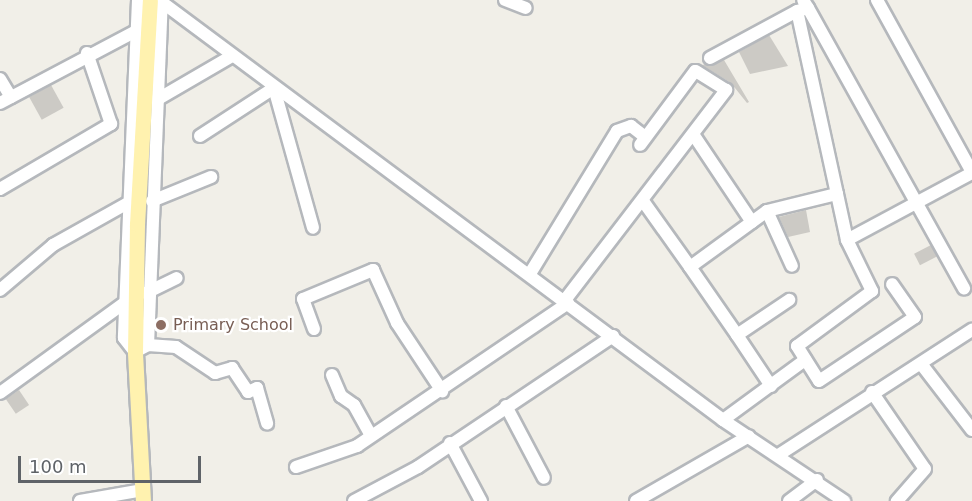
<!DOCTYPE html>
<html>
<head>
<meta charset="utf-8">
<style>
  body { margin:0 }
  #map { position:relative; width:972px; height:501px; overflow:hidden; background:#f1efe8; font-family:"DejaVu Sans",sans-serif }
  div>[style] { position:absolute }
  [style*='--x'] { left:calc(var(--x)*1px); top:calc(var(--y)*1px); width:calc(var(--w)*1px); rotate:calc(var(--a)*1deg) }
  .building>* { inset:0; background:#cccac5; transform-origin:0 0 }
  .roads { filter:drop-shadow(2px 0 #b5b8bc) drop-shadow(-2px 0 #b5b8bc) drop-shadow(0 2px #b5b8bc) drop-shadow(0 -2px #b5b8bc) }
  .minor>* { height:12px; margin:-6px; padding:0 6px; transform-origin:6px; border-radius:6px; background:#fff }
  .major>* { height:15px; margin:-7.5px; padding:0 7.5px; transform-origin:7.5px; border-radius:7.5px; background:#fff2af }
  .dots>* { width:16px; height:16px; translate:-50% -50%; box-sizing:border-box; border:3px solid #fff; border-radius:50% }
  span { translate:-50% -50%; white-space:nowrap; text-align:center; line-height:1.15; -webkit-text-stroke:4.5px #fff; paint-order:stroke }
  .education-label { font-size:16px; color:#785e54 }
  .left { translate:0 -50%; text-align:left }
  .scale { position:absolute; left:18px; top:456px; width:183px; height:27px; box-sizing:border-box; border:3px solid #5f6368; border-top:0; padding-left:8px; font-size:18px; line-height:21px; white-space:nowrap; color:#5f6368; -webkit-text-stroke:4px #fff; paint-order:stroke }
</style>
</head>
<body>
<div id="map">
  <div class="building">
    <i style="clip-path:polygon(769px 35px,788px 66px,750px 74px,739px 52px)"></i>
    <i style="clip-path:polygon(724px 60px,749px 102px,747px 103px,731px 83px,702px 65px)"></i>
    <i style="left:51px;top:85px;width:26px;height:25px;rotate:61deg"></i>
    <i style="clip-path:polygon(806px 210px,810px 232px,788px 237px,779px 217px)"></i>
    <i style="left:931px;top:245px;width:13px;height:19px;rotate:63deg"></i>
    <i style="left:19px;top:390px;width:18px;height:16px;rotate:56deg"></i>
  </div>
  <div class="roads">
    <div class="minor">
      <i style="--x:138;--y:0;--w:338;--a:92.4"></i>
      <i style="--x:124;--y:338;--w:18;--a:52"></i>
      <i style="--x:135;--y:352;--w:15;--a:-28"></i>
      <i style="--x:148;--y:345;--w:28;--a:4"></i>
      <i style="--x:176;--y:347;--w:47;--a:33.7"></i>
      <i style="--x:215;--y:373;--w:18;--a:-16"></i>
      <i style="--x:232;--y:368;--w:29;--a:56"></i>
      <i style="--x:248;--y:392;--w:10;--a:-24"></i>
      <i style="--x:257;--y:388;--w:37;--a:74"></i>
      <i style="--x:159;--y:0;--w:703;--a:36.67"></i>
      <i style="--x:723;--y:420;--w:146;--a:33.8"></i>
      <i style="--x:505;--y:0;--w:22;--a:21"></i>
      <i style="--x:877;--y:0;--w:196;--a:61.1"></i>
      <i style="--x:808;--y:8;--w:321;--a:60.9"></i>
      <i style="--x:710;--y:58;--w:99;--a:-28.4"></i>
      <i style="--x:0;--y:79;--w:21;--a:59"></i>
      <i style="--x:158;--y:99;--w:86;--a:-30.2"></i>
      <i style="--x:0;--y:103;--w:154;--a:-27.9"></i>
      <i style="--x:693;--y:134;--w:106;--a:56.2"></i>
      <i style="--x:200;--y:136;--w:88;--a:-33"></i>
      <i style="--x:274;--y:88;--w:145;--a:74.4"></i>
      <i style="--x:0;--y:189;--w:129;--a:-30.4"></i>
      <i style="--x:111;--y:124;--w:75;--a:-108.7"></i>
      <i style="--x:837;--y:194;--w:47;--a:77.7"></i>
      <i style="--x:847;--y:240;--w:57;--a:63.9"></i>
      <i style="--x:872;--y:291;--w:93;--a:143.7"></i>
      <i style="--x:797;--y:346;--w:41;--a:57.8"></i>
      <i style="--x:819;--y:381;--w:115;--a:-33.7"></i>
      <i style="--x:915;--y:317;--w:40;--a:-124.9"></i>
      <i style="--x:152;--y:201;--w:64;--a:-22.1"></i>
      <i style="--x:643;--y:201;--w:81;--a:54.5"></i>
      <i style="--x:690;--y:267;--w:95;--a:-36"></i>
      <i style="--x:767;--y:211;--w:72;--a:-13.7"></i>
      <i style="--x:837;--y:194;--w:187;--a:-102.3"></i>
      <i style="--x:797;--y:11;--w:11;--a:-15"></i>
      <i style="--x:808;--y:8;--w:9;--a:-122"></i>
      <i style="--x:767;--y:211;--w:60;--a:65.6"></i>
      <i style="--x:847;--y:240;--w:142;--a:-28.2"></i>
      <i style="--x:690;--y:267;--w:83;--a:55.3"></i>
      <i style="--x:531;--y:272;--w:165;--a:-58.6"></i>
      <i style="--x:617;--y:131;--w:15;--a:-20"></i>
      <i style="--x:631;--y:126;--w:18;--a:38"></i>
      <i style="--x:0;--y:290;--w:70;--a:-40.3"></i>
      <i style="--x:53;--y:245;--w:84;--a:-29.3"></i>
      <i style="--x:146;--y:293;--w:34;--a:-26"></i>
      <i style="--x:565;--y:300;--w:265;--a:-52.5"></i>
      <i style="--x:726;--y:90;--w:36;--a:-148"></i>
      <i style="--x:695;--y:71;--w:92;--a:126.6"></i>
      <i style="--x:314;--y:329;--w:32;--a:-110"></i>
      <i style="--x:303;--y:299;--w:76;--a:-22.5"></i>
      <i style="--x:373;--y:270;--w:58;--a:65.6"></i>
      <i style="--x:397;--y:323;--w:82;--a:56.5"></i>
      <i style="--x:148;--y:345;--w:345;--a:-87.7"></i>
      <i style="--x:922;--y:365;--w:82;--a:52.4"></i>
      <i style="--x:332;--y:375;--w:23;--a:67"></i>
      <i style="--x:341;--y:396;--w:16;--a:35"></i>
      <i style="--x:354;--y:405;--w:35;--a:61"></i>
      <i style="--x:771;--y:386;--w:61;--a:-123.7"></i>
      <i style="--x:737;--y:335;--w:63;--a:-33.9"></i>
      <i style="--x:872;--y:392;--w:93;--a:55.5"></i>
      <i style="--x:925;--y:469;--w:43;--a:131.2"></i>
      <i style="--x:0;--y:393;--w:152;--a:-35.9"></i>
      <i style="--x:506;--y:406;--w:81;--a:62.2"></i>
      <i style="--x:723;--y:420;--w:102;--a:-36.2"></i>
      <i style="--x:450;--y:443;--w:66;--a:61.9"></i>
      <i style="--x:780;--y:454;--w:229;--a:-32.9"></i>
      <i style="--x:296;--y:467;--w:65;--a:-19"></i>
      <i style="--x:357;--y:446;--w:255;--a:-34.1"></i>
      <i style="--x:80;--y:501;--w:64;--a:-9.9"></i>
      <i style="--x:354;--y:501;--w:72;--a:-28"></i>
      <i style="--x:418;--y:467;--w:235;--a:-33.9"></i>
      <i style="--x:636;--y:501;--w:130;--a:-29.9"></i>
      <i style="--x:789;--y:501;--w:35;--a:-37"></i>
    </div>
    <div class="major">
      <i style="--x:143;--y:501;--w:149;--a:-93.1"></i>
      <i style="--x:135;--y:352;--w:128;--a:-89.1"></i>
      <i style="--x:137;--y:224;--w:224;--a:-86.7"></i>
    </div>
  </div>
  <div class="dots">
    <i style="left:161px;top:325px;background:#8d6e63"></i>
  </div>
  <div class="education-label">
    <span class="left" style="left:173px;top:325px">Primary School</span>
  </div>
  <div class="scale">100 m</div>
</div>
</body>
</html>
